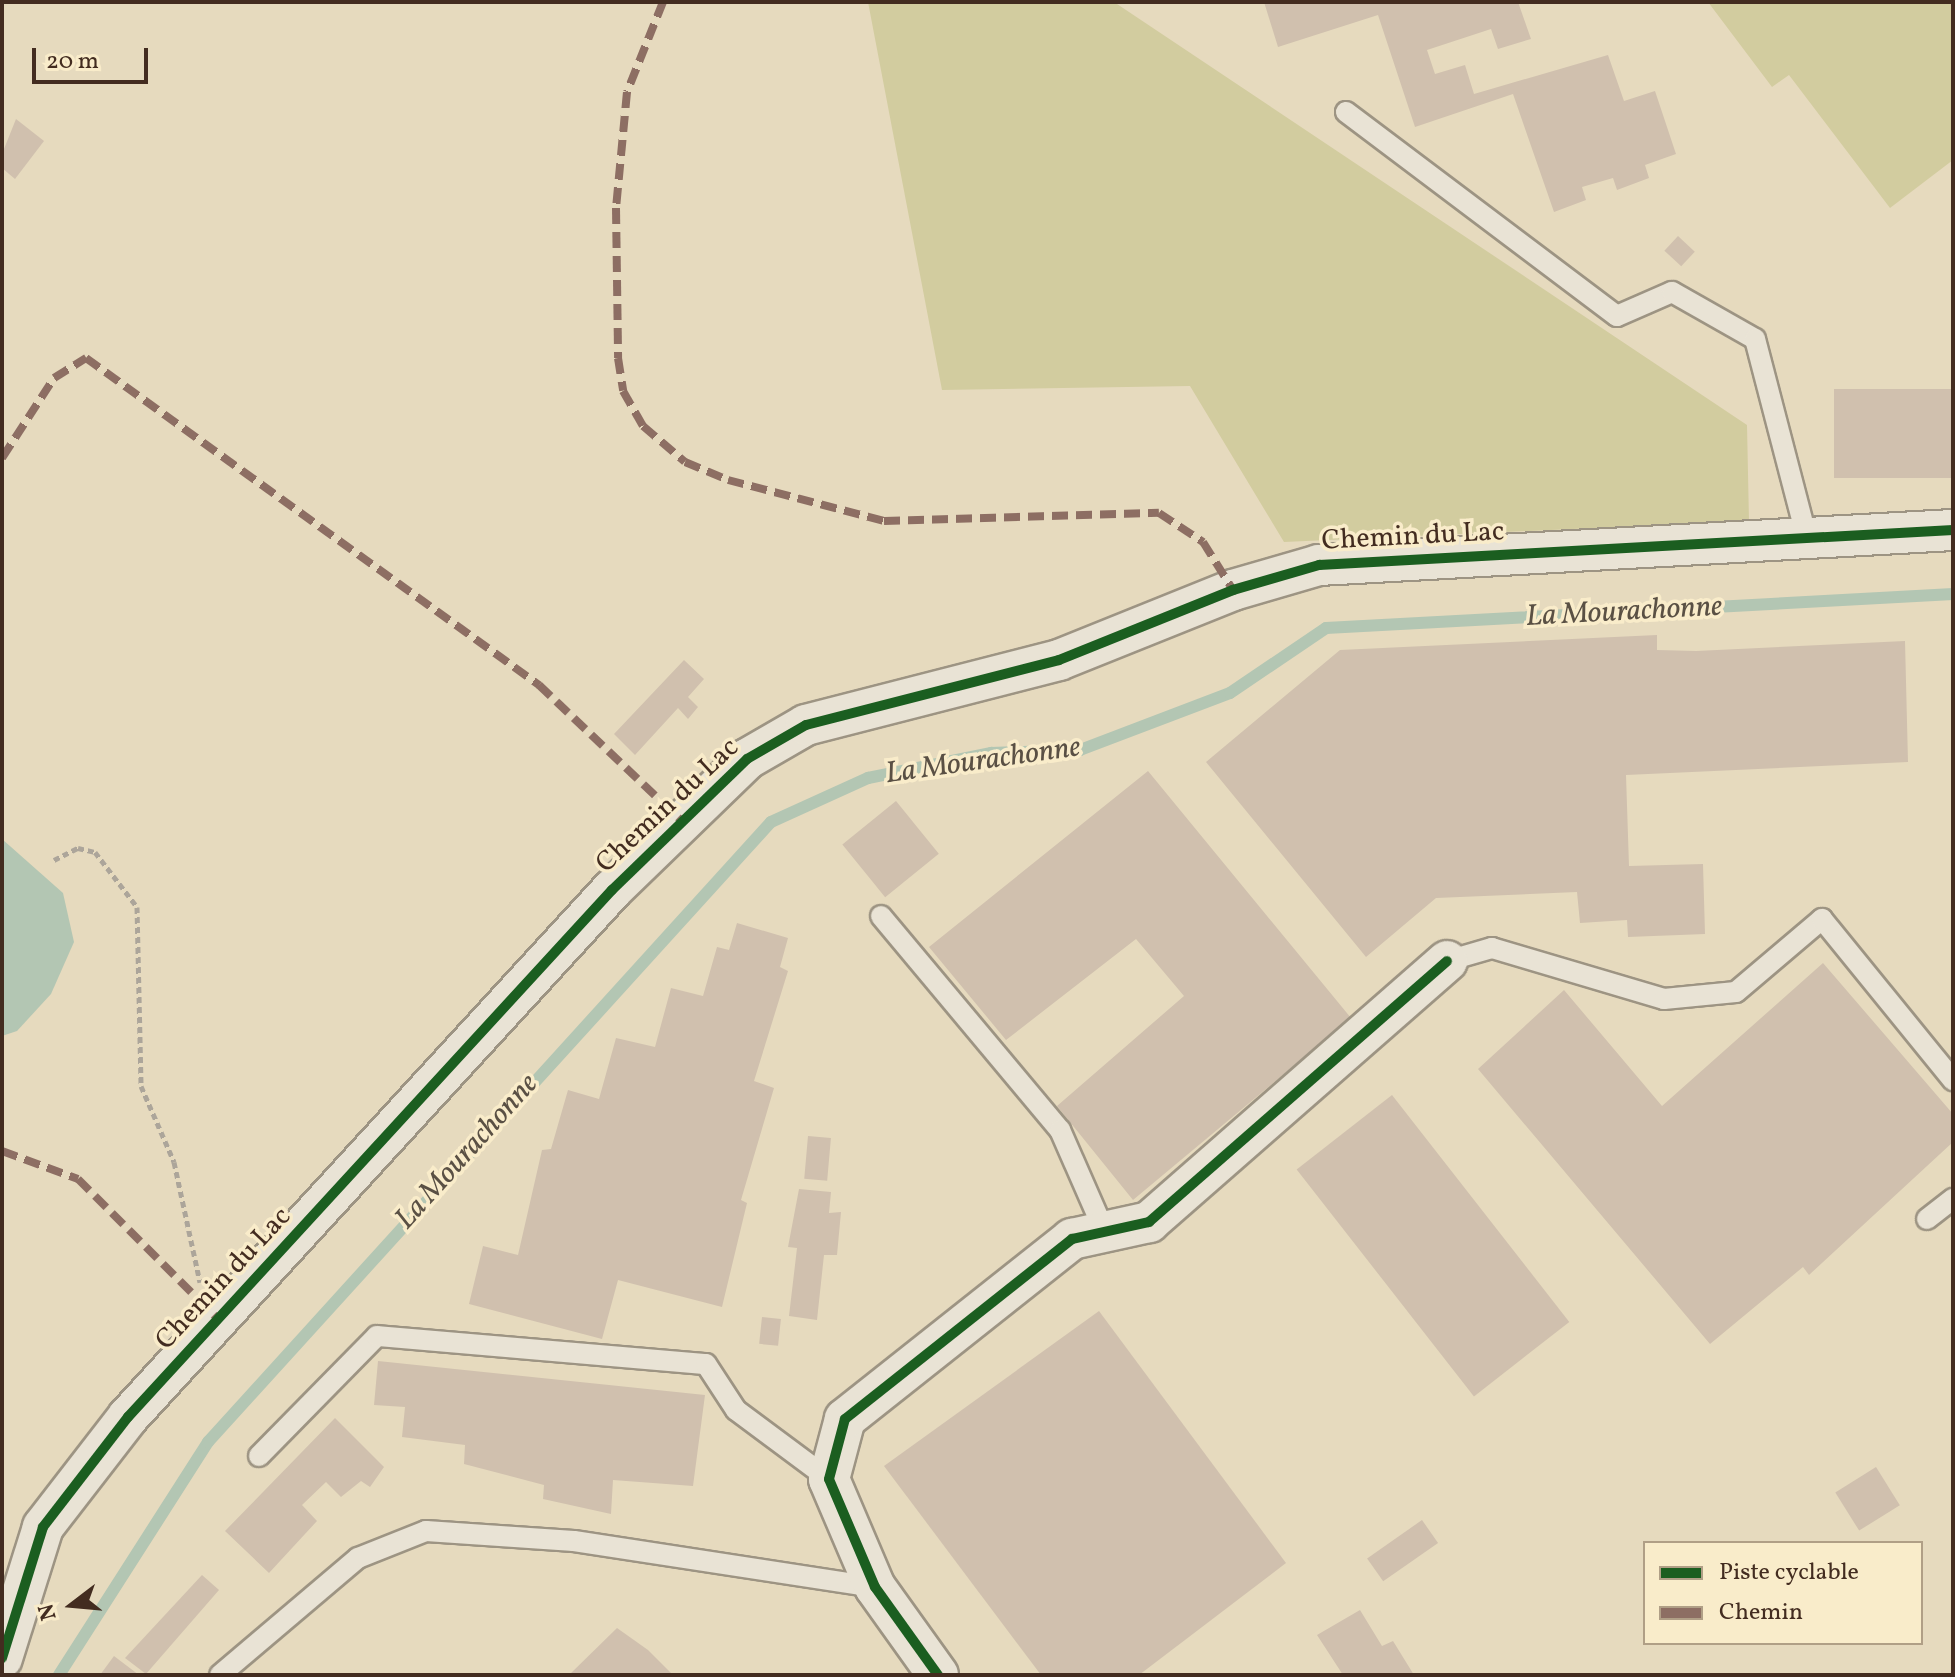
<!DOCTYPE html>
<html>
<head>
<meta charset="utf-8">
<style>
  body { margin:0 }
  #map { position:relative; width:1955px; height:1677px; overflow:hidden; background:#e6dabe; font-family:Vollkorn,serif }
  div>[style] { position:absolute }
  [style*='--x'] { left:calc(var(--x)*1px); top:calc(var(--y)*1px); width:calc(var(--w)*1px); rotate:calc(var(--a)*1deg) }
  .green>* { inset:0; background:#d2cc9f }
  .water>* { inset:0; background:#b3c6b3 }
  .stream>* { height:12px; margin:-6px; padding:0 6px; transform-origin:6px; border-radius:6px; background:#b3c6b3 }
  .building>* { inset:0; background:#d0c0ae; transform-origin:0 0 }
  .path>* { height:5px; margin-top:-2.5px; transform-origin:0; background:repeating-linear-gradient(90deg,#aca59a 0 6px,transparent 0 10px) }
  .roads { filter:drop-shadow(2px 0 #9d9483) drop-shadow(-2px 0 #9d9483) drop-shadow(0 2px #9d9483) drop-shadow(0 -2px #9d9483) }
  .lane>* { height:20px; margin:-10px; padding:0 10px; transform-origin:10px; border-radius:10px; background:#e9e3d5 }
  .street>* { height:40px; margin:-20px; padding:0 20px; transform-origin:20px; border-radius:20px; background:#e9e3d5 }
  .quiet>* { height:8px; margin-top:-4px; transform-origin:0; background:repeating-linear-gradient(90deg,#8d6e63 0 16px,transparent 0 24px) }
  .cycleway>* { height:10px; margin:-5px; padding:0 5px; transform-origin:5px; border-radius:5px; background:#1b5e20 }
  span { translate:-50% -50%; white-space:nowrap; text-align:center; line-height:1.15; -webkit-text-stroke:7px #f9ecca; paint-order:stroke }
  .street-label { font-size:28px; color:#432c20 }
  .water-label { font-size:30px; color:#5a5044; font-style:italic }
  .frame { position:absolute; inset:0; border:4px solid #432c20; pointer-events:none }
  .legend { position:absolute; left:1643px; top:1541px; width:280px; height:104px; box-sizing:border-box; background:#f9ecca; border:2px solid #b09f86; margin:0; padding:10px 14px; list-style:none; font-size:24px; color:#432c20 }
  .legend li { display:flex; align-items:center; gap:16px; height:40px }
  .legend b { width:40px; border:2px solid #b09f86 }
  .north { position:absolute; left:32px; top:1565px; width:80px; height:80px; -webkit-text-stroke:6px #f9ecca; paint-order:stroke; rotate:254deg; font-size:22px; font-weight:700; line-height:32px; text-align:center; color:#432c20 }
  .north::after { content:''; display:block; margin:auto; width:28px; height:36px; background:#432c20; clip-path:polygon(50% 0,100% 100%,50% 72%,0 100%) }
  .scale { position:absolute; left:32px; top:48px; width:116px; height:36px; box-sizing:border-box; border:4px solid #432c20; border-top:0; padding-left:10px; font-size:24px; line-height:28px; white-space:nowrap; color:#432c20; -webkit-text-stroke:6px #f9ecca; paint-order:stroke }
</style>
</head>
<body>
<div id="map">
  <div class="green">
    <i style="clip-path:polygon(868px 2px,1114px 2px,1747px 425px,1749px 521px,1284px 542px,1190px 386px,942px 390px)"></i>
    <i style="clip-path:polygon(1708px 2px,1953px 2px,1953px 160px,1890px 208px,1789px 75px,1772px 87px)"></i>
  </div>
  <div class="water">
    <i style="clip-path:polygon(2px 839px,63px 893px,74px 942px,51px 994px,17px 1031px,2px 1036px)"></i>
  </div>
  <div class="stream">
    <i style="--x:59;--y:1675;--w:277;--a:-57.4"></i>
    <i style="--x:208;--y:1442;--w:837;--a:-47.76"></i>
    <i style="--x:771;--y:822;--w:107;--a:-24.4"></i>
    <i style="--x:868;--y:778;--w:126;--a:-11.5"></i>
    <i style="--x:991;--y:753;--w:89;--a:-1.9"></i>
    <i style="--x:1080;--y:750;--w:160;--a:-20.8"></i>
    <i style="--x:1230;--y:693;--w:116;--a:-34.1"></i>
    <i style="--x:1326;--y:628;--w:628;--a:-3.1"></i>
  </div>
  <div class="building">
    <i style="clip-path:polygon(1264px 2px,1518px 2px,1531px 39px,1498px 49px,1491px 29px,1427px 50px,1435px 74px,1465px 65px,1474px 94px,1608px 55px,1624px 101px,1655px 91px,1676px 154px,1645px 165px,1649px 178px,1617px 190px,1613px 178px,1582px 187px,1586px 200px,1554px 212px,1513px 94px,1415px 127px,1378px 15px,1278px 47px)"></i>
    <i style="clip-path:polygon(16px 119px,44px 141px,15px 179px,2px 168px,2px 154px)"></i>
    <i style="left:1678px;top:236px;width:23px;height:20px;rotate:43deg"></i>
    <i style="left:1953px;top:389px;width:89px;height:119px;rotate:90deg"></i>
    <i style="clip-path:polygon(1657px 635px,1657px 650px,1696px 651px,1905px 641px,1908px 762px,1626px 775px,1629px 866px,1703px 864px,1705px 934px,1628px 937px,1627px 920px,1580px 923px,1577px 892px,1436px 898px,1366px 957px,1206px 762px,1340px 650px)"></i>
    <i style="clip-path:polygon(684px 660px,704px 679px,688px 697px,698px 707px,688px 719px,678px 708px,635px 755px,614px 734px)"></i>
    <i style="clip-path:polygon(1148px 771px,1351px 1018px,1133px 1200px,1057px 1106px,1184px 996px,1136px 939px,1006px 1040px,929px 947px)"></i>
    <i style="left:896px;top:801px;width:68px;height:69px;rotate:51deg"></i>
    <i style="clip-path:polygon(737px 923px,788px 938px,780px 967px,788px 971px,754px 1081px,774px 1088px,741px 1200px,747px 1203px,722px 1307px,618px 1280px,602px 1339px,469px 1304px,483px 1246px,518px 1255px,542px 1150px,551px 1149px,568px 1090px,599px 1099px,616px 1038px,655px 1047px,671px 988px,703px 996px,717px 947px,729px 950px)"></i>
    <i style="clip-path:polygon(1823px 963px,1953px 1114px,1953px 1142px,1809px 1275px,1803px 1267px,1710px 1344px,1478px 1069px,1564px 990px,1662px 1106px)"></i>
    <i style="left:1392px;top:1095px;width:288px;height:121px;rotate:52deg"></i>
    <i style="left:808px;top:1136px;width:23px;height:43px;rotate:5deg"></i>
    <i style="clip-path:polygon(799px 1189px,831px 1192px,829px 1213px,841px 1212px,837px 1255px,824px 1255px,817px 1320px,789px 1316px,797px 1248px,788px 1247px)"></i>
    <i style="clip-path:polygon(1099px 1311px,1286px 1563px,1139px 1675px,1041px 1675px,884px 1466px)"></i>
    <i style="left:762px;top:1317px;width:19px;height:27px;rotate:6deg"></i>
    <i style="clip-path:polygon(378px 1361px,705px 1395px,693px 1486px,613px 1480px,611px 1514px,543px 1499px,544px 1485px,464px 1464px,465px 1445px,402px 1437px,405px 1407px,374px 1405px)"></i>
    <i style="clip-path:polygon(335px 1418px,384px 1467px,370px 1487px,361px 1481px,341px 1497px,326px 1482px,302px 1505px,317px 1521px,269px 1573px,225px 1531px)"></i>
    <i style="left:1876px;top:1467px;width:45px;height:48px;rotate:58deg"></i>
    <i style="left:1422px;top:1520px;width:28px;height:67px;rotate:55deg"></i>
    <i style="clip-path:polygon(202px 1575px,219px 1590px,146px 1674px,125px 1658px)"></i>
    <i style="clip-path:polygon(1360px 1610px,1382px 1646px,1393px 1641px,1414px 1675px,1343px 1675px,1317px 1635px)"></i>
    <i style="clip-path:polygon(617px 1628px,648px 1650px,673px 1675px,569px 1675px)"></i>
    <i style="clip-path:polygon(114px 1656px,139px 1675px,100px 1675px)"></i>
  </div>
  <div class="path">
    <i style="--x:54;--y:860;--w:27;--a:-27"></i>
    <i style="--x:78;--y:848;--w:17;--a:13"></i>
    <i style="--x:95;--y:852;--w:69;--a:52.6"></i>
    <i style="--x:137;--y:907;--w:179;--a:88.7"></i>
    <i style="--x:141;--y:1086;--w:83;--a:66.5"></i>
    <i style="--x:174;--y:1162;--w:123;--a:77.8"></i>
  </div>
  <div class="roads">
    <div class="lane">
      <i style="--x:1346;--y:112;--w:339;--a:37"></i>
      <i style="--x:1617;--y:316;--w:60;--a:-23.6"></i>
      <i style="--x:1672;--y:292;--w:95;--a:29.5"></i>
      <i style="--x:1755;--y:339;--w:207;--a:75.4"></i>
      <i style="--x:881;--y:916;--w:279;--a:50.1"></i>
      <i style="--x:1060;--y:1130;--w:109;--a:66.3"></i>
      <i style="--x:1447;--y:961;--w:47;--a:-16.1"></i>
      <i style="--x:1492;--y:948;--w:179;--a:16.5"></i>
      <i style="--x:1664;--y:999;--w:72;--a:-5.6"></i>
      <i style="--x:1736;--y:992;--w:113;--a:-40.3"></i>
      <i style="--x:1822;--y:919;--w:208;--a:50.9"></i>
      <i style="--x:1927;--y:1219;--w:33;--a:-38"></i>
      <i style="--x:259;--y:1456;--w:168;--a:-45.5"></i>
      <i style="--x:377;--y:1336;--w:330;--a:4.9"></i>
      <i style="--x:706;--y:1364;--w:55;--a:56.9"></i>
      <i style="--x:736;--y:1410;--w:116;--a:36.6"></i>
      <i style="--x:220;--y:1675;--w:181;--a:-40.3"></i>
      <i style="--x:358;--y:1558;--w:73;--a:-21.7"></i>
      <i style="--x:426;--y:1531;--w:148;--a:3.9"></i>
      <i style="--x:574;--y:1541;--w:304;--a:8.7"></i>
    </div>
    <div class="street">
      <i style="--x:2;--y:1658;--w:137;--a:-72.6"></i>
      <i style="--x:43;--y:1527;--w:139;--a:-52.3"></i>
      <i style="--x:128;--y:1417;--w:716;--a:-47.44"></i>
      <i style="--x:612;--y:890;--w:188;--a:-44.1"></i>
      <i style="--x:747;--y:759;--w:68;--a:-30"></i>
      <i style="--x:806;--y:725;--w:261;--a:-14.4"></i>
      <i style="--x:1059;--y:660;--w:188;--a:-21.9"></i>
      <i style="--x:1233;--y:590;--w:90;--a:-16.2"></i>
      <i style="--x:1319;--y:565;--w:635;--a:-3.16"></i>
      <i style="--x:938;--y:1675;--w:108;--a:-125.6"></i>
      <i style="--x:875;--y:1587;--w:117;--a:-113.1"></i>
      <i style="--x:829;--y:1479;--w:62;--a:-75.1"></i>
      <i style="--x:845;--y:1419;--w:290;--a:-38.4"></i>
      <i style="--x:1072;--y:1239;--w:79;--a:-12.4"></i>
      <i style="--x:1149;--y:1222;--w:396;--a:-41.2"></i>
    </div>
  </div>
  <div class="quiet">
    <i style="--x:663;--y:2;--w:97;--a:111.8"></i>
    <i style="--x:627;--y:92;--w:117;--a:95.4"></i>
    <i style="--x:616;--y:208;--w:150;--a:89.2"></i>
    <i style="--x:618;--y:358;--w:33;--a:81"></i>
    <i style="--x:623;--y:391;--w:40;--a:60.3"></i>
    <i style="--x:643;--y:426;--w:55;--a:40.6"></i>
    <i style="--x:685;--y:462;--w:47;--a:22.7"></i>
    <i style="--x:728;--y:480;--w:161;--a:14.7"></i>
    <i style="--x:884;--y:521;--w:275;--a:-1.7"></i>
    <i style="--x:1159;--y:513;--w:53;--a:33.4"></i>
    <i style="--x:1203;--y:542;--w:57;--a:58"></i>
    <i style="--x:2;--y:458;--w:95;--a:-57"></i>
    <i style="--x:54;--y:378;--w:38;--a:-32"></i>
    <i style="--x:86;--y:358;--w:559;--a:35.82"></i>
    <i style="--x:539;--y:685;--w:197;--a:43.6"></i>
    <i style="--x:2;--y:1151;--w:81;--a:20.2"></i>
    <i style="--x:78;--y:1179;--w:199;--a:45"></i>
  </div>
  <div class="cycleway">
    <i style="--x:2;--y:1658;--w:137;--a:-72.6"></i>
    <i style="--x:43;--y:1527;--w:139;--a:-52.3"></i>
    <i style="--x:128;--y:1417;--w:716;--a:-47.44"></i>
    <i style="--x:612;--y:890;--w:188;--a:-44.1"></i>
    <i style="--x:747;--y:759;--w:68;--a:-30"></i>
    <i style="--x:806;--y:725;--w:261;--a:-14.4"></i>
    <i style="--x:1059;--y:660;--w:188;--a:-21.9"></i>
    <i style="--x:1233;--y:590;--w:90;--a:-16.2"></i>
    <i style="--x:1319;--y:565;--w:635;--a:-3.16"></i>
    <i style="--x:938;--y:1675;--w:108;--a:-125.6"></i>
    <i style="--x:875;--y:1587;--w:117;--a:-113.1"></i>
    <i style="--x:829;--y:1479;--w:62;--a:-75.1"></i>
    <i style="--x:845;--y:1419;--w:290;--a:-38.4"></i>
    <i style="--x:1072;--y:1239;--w:79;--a:-12.4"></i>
    <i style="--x:1149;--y:1222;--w:396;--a:-41.2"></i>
  </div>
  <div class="street-label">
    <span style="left:1413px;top:537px;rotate:-3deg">Chemin du Lac</span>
    <span style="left:668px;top:806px;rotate:-43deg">Chemin du Lac</span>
    <span style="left:224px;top:1279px;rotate:-47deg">Chemin du Lac</span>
  </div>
  <div class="water-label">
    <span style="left:1624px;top:612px;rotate:-3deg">La Mourachonne</span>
    <span style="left:983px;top:761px;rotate:-8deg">La Mourachonne</span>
    <span style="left:467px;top:1152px;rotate:-48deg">La Mourachonne</span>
  </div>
  <div class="frame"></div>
  <ul class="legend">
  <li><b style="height:10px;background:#1b5e20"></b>Piste cyclable</li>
  <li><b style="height:10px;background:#8d6e63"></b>Chemin</li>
  </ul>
  <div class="north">N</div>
  <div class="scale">20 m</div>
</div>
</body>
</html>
